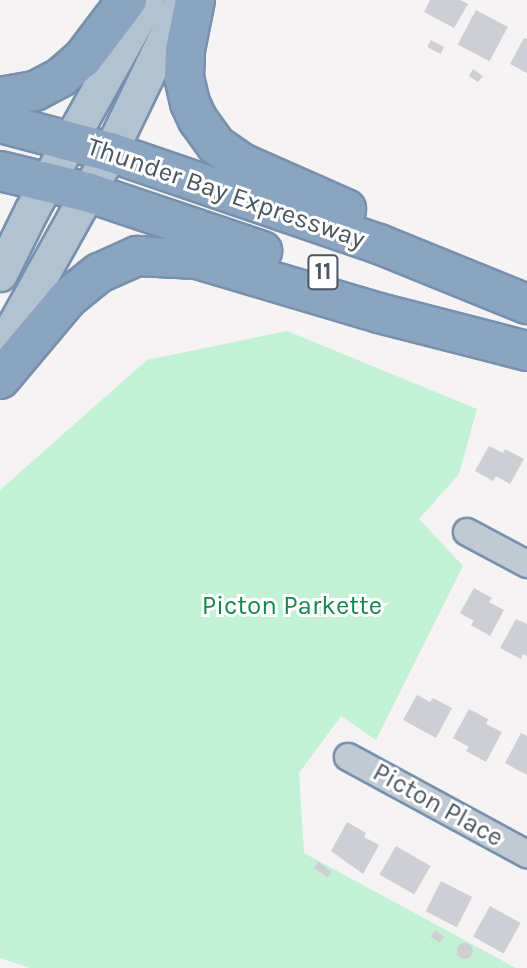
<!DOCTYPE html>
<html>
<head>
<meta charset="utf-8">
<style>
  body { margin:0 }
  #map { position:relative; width:527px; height:968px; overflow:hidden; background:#f5f3f3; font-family:Karla,sans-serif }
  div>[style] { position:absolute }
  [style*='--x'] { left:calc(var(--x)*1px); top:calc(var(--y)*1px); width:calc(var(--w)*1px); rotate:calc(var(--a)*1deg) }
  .green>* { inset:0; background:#c3f1d5 }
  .building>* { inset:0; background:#cdcfd5; transform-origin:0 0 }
  .round { border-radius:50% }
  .roads { filter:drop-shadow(2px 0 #7690ad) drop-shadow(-2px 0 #7690ad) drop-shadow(0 2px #7690ad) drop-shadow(0 -2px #7690ad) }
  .minor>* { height:26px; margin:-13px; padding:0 13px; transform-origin:13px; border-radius:13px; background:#c1cad2 }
  .major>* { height:33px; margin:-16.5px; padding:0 16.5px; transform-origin:16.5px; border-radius:16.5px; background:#b3c2d1 }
  .highway>* { height:38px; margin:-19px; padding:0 19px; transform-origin:19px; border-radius:19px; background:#8ba5c1 }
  span { translate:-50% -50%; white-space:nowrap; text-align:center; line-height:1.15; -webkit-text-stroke:6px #fff; paint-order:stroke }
  .shield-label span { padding:2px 5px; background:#fff; border:2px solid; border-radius:5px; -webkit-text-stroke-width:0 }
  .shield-label { font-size:24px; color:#4a5661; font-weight:700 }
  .street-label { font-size:26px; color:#4a5661 }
  .park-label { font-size:26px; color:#17864f }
</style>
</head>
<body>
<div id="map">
  <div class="green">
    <i style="clip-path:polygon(287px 331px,477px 409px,459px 474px,419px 519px,463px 566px,376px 740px,341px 716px,299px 773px,304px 853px,516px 968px,30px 968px,0 958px,0 490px,147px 360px)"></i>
  </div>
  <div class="building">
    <i style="clip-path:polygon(430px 0,460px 0,468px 4px,454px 28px,424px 12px)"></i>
    <i style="left:476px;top:10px;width:36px;height:39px;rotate:28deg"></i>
    <i style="clip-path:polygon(524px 38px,527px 39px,527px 73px,510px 64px)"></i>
    <i style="left:431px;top:40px;width:15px;height:8px;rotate:28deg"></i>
    <i style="clip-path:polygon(473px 69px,483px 76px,478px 82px,469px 76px)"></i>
    <i style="clip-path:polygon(489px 446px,503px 453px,505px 449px,524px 459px,510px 484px,496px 476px,493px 481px,475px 471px)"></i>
    <i style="clip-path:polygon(474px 588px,492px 598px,489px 602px,504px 610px,490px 636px,471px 625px,474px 621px,460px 613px)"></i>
    <i style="clip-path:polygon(516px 619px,527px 624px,527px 656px,523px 654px,521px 659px,500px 648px)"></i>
    <i style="clip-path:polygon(417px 695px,430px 702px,433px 698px,452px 708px,436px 738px,403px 720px)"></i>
    <i style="clip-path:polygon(469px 709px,488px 719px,486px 724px,502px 732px,486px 762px,466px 751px,469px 747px,453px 738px)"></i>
    <i style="clip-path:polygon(521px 733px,527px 736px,527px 775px,505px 763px)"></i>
    <i style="clip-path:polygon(347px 822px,366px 833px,364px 837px,379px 845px,363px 874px,331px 851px)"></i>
    <i style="left:396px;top:846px;width:40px;height:33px;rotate:30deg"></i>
    <i style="left:318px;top:862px;width:17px;height:7px;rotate:36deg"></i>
    <i style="left:441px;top:881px;width:35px;height:34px;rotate:27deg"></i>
    <i style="left:490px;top:906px;width:35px;height:35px;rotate:29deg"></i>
    <i style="left:435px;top:930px;width:11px;height:8px;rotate:34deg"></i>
    <i class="round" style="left:457px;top:943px;width:16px;height:16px"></i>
  </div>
  <div class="roads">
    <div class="minor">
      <i style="--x:467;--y:532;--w:68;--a:28.1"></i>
      <i style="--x:348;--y:757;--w:204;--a:28.5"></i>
    </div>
    <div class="major">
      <i style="--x:0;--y:274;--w:70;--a:-63.8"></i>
      <i style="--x:31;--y:211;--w:241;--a:-61"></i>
      <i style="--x:0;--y:350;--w:227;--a:-60.9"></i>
      <i style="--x:110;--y:152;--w:169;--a:-64.3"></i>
    </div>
    <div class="highway">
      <i style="--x:195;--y:0;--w:51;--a:101.3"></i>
      <i style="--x:185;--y:50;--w:27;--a:92"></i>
      <i style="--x:184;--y:77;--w:27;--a:77"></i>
      <i style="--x:190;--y:103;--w:19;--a:65"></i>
      <i style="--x:198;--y:120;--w:31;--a:54"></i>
      <i style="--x:216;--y:145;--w:32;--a:35"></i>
      <i style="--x:242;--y:163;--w:114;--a:23.9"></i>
      <i style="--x:0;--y:97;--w:36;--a:-10"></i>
      <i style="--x:35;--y:91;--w:30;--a:-28"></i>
      <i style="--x:61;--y:77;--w:29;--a:-41"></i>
      <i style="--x:83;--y:58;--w:73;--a:-52.8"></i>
      <i style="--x:0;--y:123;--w:114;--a:14.8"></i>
      <i style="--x:110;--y:152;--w:284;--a:18.9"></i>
      <i style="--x:379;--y:244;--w:160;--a:22.1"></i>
      <i style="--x:0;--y:171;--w:89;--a:13.6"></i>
      <i style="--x:87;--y:192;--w:185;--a:18.6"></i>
      <i style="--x:0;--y:379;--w:106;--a:-50"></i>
      <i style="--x:68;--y:298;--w:40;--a:-39"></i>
      <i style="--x:99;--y:273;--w:42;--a:-24.1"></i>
      <i style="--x:137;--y:256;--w:60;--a:2.9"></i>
      <i style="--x:197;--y:259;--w:190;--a:16.5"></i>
      <i style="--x:379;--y:313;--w:153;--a:14.4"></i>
    </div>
  </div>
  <div class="shield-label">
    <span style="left:323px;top:272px">11</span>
  </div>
  <div class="street-label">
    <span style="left:226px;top:193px;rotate:19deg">Thunder Bay Expressway</span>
    <span style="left:438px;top:805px;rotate:29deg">Picton Place</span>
  </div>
  <div class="park-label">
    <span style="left:292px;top:606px">Picton Parkette</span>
  </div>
</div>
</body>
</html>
